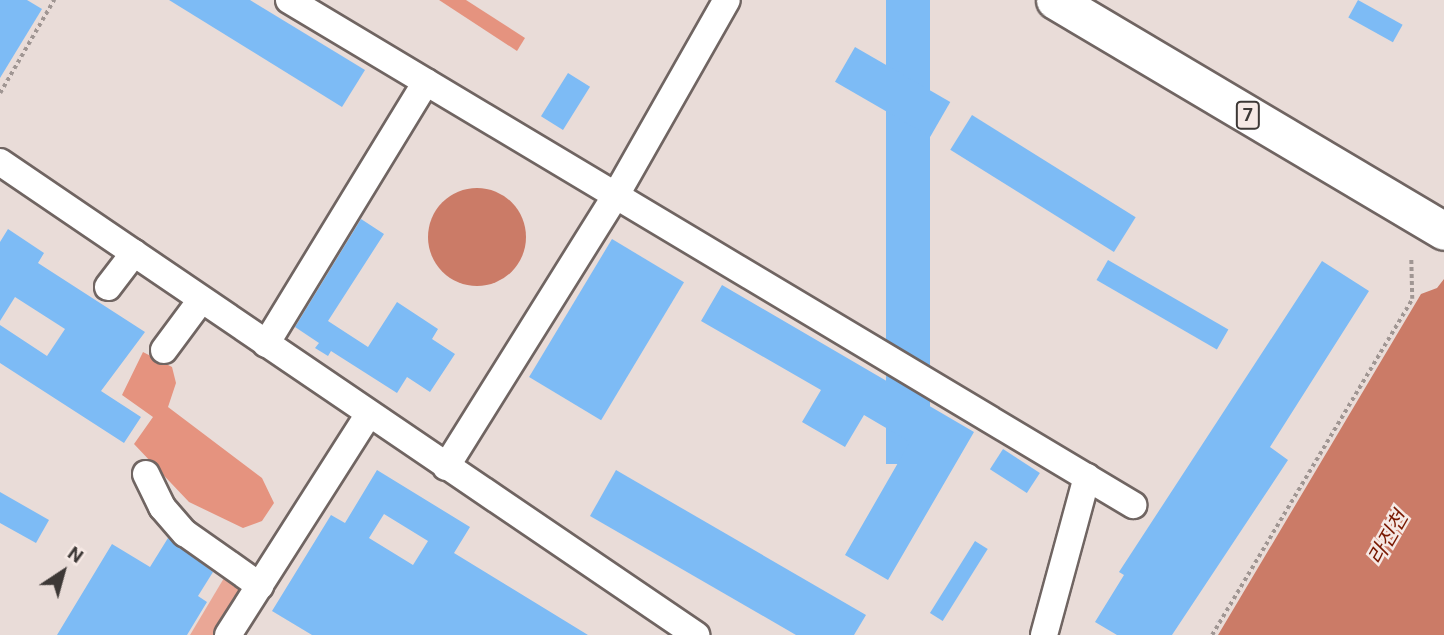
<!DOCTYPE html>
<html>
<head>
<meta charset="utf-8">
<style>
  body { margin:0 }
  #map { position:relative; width:1444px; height:635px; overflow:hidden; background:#e9dcd8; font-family:Roboto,"Noto Sans KR",sans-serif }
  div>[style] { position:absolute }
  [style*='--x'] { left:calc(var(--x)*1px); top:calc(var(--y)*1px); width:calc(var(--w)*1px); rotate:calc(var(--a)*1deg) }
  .green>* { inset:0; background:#eaa796 }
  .forest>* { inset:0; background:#e5937f }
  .water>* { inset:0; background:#cb7b67 }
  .round { border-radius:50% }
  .building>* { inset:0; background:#7dbbf5; transform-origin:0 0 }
  .path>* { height:3.5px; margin-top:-1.75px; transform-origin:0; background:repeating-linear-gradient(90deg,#a09693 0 3.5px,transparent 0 7px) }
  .roads { filter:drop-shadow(2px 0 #706562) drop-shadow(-2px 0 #706562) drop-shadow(0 2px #706562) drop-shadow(0 -2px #706562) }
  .minor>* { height:26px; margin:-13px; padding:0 13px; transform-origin:13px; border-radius:13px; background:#fff }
  .highway>* { height:37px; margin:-18.5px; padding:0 18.5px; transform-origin:18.5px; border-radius:18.5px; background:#fff }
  span { translate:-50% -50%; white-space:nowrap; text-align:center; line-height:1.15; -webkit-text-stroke:5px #f6e9e5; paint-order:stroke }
  .shield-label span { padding:2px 5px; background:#f6e9e5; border:2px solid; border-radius:5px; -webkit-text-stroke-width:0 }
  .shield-label { font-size:18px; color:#3d3836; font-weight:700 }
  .water-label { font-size:21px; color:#791800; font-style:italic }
  .north { position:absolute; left:28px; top:537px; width:70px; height:70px; -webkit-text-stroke:5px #f6e9e5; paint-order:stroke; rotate:36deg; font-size:19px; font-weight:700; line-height:28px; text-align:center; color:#3d3836 }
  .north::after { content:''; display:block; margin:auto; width:24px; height:32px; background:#3d3836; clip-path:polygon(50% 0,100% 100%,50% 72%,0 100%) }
</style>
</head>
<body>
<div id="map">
  <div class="green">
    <i style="clip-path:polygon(227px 573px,244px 588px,217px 635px,190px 635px)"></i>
  </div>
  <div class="forest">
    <i style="clip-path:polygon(439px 0,466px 0,525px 38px,517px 51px)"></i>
    <i style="clip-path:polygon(143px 352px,172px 367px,176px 383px,168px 407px,262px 478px,274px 503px,262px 521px,243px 528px,189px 502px,134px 444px,153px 417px,122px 395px)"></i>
  </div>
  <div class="water">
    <i class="round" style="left:428px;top:188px;width:98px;height:98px"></i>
    <i style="clip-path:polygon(1444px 279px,1444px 635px,1218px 635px,1421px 294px,1437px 288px)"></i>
  </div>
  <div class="building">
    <i style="clip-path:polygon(0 0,27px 0,42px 9px,0 78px)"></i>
    <i style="clip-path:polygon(169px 0,250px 0,365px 70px,342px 107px)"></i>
    <i style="left:886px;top:0;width:44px;height:464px"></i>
    <i style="left:1358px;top:0;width:51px;height:20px;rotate:29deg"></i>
    <i style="left:855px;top:47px;width:110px;height:40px;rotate:30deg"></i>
    <i style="left:568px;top:73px;width:26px;height:51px;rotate:32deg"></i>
    <i style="left:972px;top:115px;width:193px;height:41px;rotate:32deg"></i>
    <i style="clip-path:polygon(361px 219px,384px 234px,328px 321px,368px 347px,397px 302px,438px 329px,432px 339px,455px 354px,430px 392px,407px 377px,397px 393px,331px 351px,328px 356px,315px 348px,319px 343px,295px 327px)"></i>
    <i style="clip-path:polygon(8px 229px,44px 253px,38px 263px,145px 332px,101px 391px,141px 417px,124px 443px,0 363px,0 325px,47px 356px,65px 329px,15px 297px,0 321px,0 242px)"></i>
    <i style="left:612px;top:239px;width:84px;height:161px;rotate:31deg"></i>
    <i style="left:1108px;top:260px;width:139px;height:23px;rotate:30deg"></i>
    <i style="clip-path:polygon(1322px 261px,1369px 291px,1270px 447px,1288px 460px,1172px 635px,1117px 635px,1095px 622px,1124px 575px,1119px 572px)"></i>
    <i style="clip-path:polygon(722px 285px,974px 432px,888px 580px,845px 555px,910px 442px,864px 415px,845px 447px,802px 422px,821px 390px,701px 321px)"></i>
    <i style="left:1003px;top:449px;width:44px;height:24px;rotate:33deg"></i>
    <i style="clip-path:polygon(evenodd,377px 470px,470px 527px,454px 553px,588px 635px,312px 635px,272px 611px,331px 515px,345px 523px,377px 470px,384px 514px,428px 541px,413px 565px,369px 538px,384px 514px)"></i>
    <i style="clip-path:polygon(616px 470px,866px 615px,854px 635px,796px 635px,590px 516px)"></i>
    <i style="clip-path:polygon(0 492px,49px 520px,36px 543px,0 523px)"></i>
    <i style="clip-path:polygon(168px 538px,213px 572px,198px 596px,207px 602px,187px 635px,57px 635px,112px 544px,150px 567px)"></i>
    <i style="left:975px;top:541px;width:15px;height:85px;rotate:32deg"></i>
  </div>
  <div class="path">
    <i style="--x:0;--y:93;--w:108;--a:-59.9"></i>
    <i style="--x:1212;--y:635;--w:391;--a:-59.2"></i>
    <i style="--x:1412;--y:299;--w:40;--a:-91.4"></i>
  </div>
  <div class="roads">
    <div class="minor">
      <i style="--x:289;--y:0;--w:984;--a:30.89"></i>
      <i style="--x:0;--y:162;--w:842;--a:34.2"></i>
      <i style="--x:108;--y:287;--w:43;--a:-52.6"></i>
      <i style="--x:266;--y:344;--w:307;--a:-58.6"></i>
      <i style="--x:164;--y:350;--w:62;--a:-53.5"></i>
      <i style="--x:446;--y:467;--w:321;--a:-58"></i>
      <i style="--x:616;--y:195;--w:224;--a:-60.4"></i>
      <i style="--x:146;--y:474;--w:37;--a:64"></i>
      <i style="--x:162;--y:507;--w:35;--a:49"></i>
      <i style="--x:185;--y:533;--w:92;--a:35.2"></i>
      <i style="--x:228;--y:635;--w:261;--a:-57.5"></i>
      <i style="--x:1044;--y:635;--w:164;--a:-74.8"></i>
    </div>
    <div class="highway">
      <i style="--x:1055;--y:0;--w:452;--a:30.7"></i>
    </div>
  </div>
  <div class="shield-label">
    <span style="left:1248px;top:115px">7</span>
  </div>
  <div class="water-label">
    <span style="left:1388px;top:538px;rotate:-60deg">라진천</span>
  </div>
  <div class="north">N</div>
</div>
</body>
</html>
